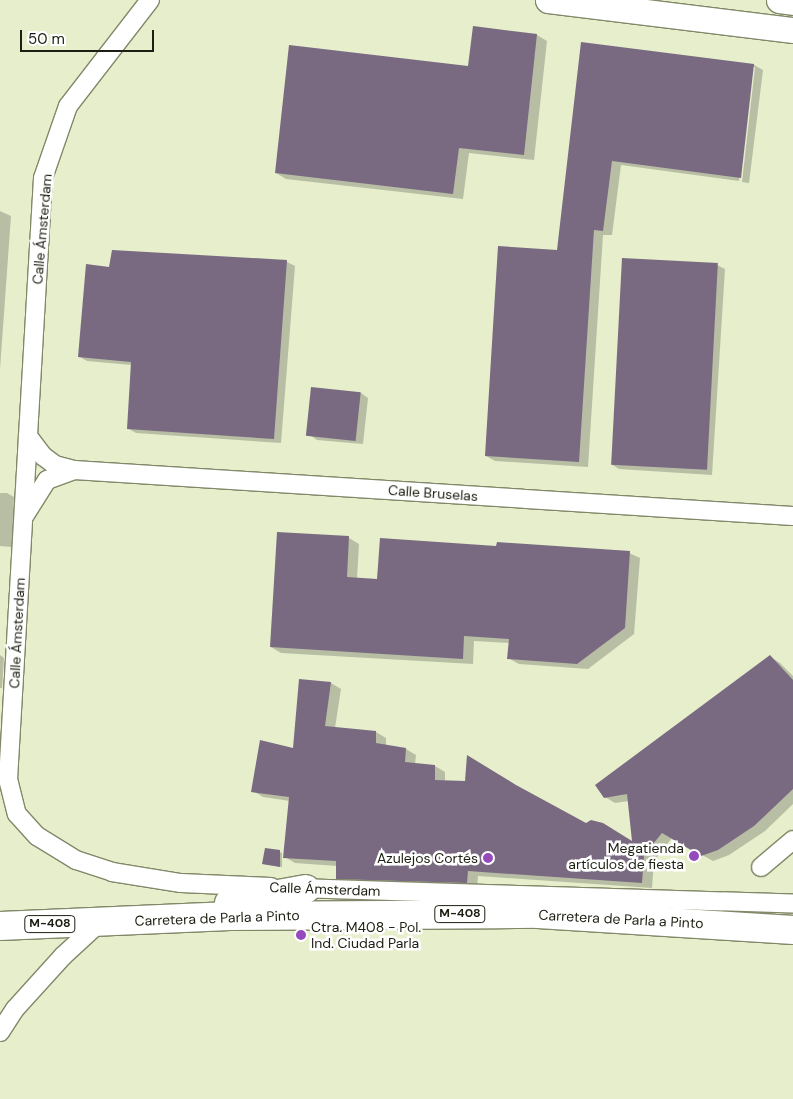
<!DOCTYPE html>
<html>
<head>
<meta charset="utf-8">
<style>
  body { margin:0 }
  #map { position:relative; width:793px; height:1099px; overflow:hidden; background:#e6eecc; font-family:"DM Sans",sans-serif }
  div>[style] { position:absolute }
  [style*='--x'] { left:calc(var(--x)*1px); top:calc(var(--y)*1px); width:calc(var(--w)*1px); rotate:calc(var(--a)*1deg) }
  .shadow>* { inset:0; background:#0003 }
  .building>* { inset:0; background:#796a82; transform-origin:0 0 }
  .roads { filter:drop-shadow(1px 0 #818869) drop-shadow(-1px 0 #818869) drop-shadow(0 1px #818869) drop-shadow(0 -1px #818869) }
  .street>* { height:18px; margin:-9px; padding:0 9px; transform-origin:9px; border-radius:9px; background:#fff }
  .secondary>* { height:25px; margin:-12.5px; padding:0 12.5px; transform-origin:12.5px; border-radius:12.5px; background:#fff }
  .primary>* { height:28px; margin:-14px; padding:0 14px; transform-origin:14px; border-radius:14px; background:#fff }
  .dots>* { width:14px; height:14px; translate:-50% -50%; box-sizing:border-box; border:2px solid #fff; border-radius:50% }
  span { translate:-50% -50%; white-space:nowrap; text-align:center; line-height:1.15; -webkit-text-stroke:5px #fff; paint-order:stroke }
  .shield-label span { padding:1px 4px; background:#fff; border:1px solid; border-radius:4px; -webkit-text-stroke-width:0 }
  .shield-label { font-size:12px; color:#1c1f12; font-weight:700 }
  .street-label { font-size:14px; color:#1c1f12 }
  .poi-label { font-size:14px; color:#1c1f12 }
  .right { translate:-100% -50%; text-align:right }
  .left { translate:0 -50%; text-align:left }
  .scale { position:absolute; left:20px; top:30px; width:134px; height:22px; box-sizing:border-box; border:2px solid #1c1f12; border-top:0; padding-left:6px; font-size:15px; line-height:18px; white-space:nowrap; color:#1c1f12; -webkit-text-stroke:4px #fff; paint-order:stroke }
</style>
</head>
<body>
<div id="map">
  <div class="shadow">
    <i style="clip-path:polygon(537px 35px,547px 41px,534px 160px,469px 153px,463px 199px,286px 179px,276px 173px,470px 67px)"></i>
    <i style="clip-path:polygon(582px 43px,754px 65px,763px 70px,749px 183px,742px 182px,755px 67px,752px 67px,739px 181px,621px 165px,612px 235px,603px 235px,588px 467px,495px 461px,486px 456px,558px 251px)"></i>
    <i style="clip-path:polygon(0 211px,11px 216px,0 369px)"></i>
    <i style="clip-path:polygon(287px 262px,295px 266px,281px 443px,136px 433px,129px 429px,132px 365px,87px 361px,80px 357px,110px 268px)"></i>
    <i style="clip-path:polygon(717px 265px,725px 269px,712px 475px,619px 469px,611px 464px)"></i>
    <i style="clip-path:polygon(361px 393px,368px 398px,363px 444px,317px 440px,310px 435px)"></i>
    <i style="clip-path:polygon(0 493px,7px 493px,14px 497px,12px 547px,0 546px)"></i>
    <i style="clip-path:polygon(278px 533px,349px 538px,359px 544px,357px 579px,379px 580px,497px 547px,629px 553px,640px 558px,634px 634px,588px 669px,519px 664px,508px 658px,509px 643px,474px 641px,473px 664px,281px 653px,271px 647px)"></i>
    <i style="clip-path:polygon(0 655px,4px 658px,2px 688px,0 688px)"></i>
    <i style="clip-path:polygon(770px 657px,780px 663px,793px 676px,793px 804px,765px 831px,729px 855px,713px 861px,672px 838px,654px 861px,652px 888px,478px 876px,477px 888px,347px 884px,337px 878px,337px 866px,295px 863px,285px 857px,290px 801px,263px 797px,253px 791px,294px 749px,300px 681px,331px 683px,341px 689px,335px 728px,376px 732px,386px 738px,386px 746px,406px 749px,416px 755px,415px 764px,435px 766px,445px 772px,445px 781px,521px 789px,586px 824px,634px 843px,629px 801px,615px 803px,605px 797px)"></i>
    <i style="clip-path:polygon(280px 852px,282px 853px,282px 867px,263px 864px)"></i>
  </div>
  <div class="building">
    <i style="clip-path:polygon(473px 26px,537px 34px,524px 155px,459px 148px,453px 194px,275px 173px,289px 45px,468px 66px)"></i>
    <i style="clip-path:polygon(581px 42px,754px 64px,741px 178px,612px 161px,603px 231px,594px 230px,579px 462px,485px 456px,498px 246px,557px 250px)"></i>
    <i style="clip-path:polygon(112px 250px,287px 260px,274px 439px,127px 429px,131px 362px,78px 357px,86px 264px,109px 267px)"></i>
    <i style="left:622px;top:258px;width:96px;height:207px;rotate:3deg"></i>
    <i style="left:311px;top:387px;width:50px;height:49px;rotate:6deg"></i>
    <i style="clip-path:polygon(277px 532px,349px 536px,347px 577px,377px 579px,380px 538px,496px 546px,497px 542px,630px 551px,625px 628px,577px 664px,507px 659px,509px 639px,464px 636px,463px 659px,270px 647px)"></i>
    <i style="clip-path:polygon(770px 655px,793px 680px,793px 789px,754px 826px,718px 850px,701px 856px,662px 833px,644px 855px,642px 883px,468px 871px,467px 883px,336px 879px,336px 861px,283px 858px,289px 797px,251px 792px,260px 740px,293px 748px,299px 679px,331px 682px,325px 726px,376px 731px,376px 743px,406px 748px,405px 762px,435px 765px,435px 780px,465px 781px,467px 755px,516px 785px,586px 823px,591px 820px,603px 823px,632px 841px,627px 794px,604px 798px,595px 785px)"></i>
    <i style="clip-path:polygon(265px 848px,280px 850px,280px 867px,262px 864px)"></i>
  </div>
  <div class="roads">
    <div class="street">
      <i style="--x:150;--y:0;--w:134;--a:127.7"></i>
      <i style="--x:68;--y:106;--w:76;--a:109.1"></i>
      <i style="--x:43;--y:178;--w:602;--a:93.33"></i>
      <i style="--x:8;--y:779;--w:36;--a:76"></i>
      <i style="--x:17;--y:814;--w:30;--a:48"></i>
      <i style="--x:37;--y:836;--w:46;--a:31.6"></i>
      <i style="--x:76;--y:860;--w:38;--a:18"></i>
      <i style="--x:112;--y:872;--w:70;--a:9.1"></i>
      <i style="--x:181;--y:883;--w:90;--a:2.5"></i>
      <i style="--x:74;--y:470;--w:720;--a:3.66"></i>
      <i style="--x:25;--y:515;--w:41;--a:-57.8"></i>
      <i style="--x:47;--y:480;--w:29;--a:-20"></i>
      <i style="--x:74;--y:470;--w:20;--a:-165"></i>
      <i style="--x:55;--y:465;--w:15;--a:-143"></i>
      <i style="--x:43;--y:456;--w:25;--a:-127"></i>
      <i style="--x:761;--y:867;--w:42;--a:-40.2"></i>
      <i style="--x:297;--y:888;--w:496;--a:1.8"></i>
      <i style="--x:0;--y:1032;--w:27;--a:-57"></i>
      <i style="--x:15;--y:1009;--w:72;--a:-47.8"></i>
      <i style="--x:63;--y:956;--w:49;--a:-42.5"></i>
    </div>
    <div class="secondary">
      <i style="--x:548;--y:0;--w:247;--a:7"></i>
      <i style="--x:779;--y:0;--w:14;--a:8"></i>
    </div>
    <div class="primary">
      <i style="--x:229;--y:903;--w:78;--a:-10.3"></i>
      <i style="--x:0;--y:926;--w:230;--a:-2.5"></i>
      <i style="--x:230;--y:916;--w:308;--a:-0.4"></i>
      <i style="--x:538;--y:914;--w:256;--a:3.6"></i>
    </div>
  </div>
  <div class="dots">
    <i style="left:694px;top:856px;background:#954bbd"></i>
    <i style="left:488px;top:858px;background:#954bbd"></i>
    <i style="left:301px;top:935px;background:#954bbd"></i>
  </div>
  <div class="shield-label">
    <span style="left:460px;top:914px">M-408</span>
    <span style="left:50px;top:924px">M-408</span>
  </div>
  <div class="street-label">
    <span style="left:42px;top:229px;rotate:-85deg">Calle Ámsterdam</span>
    <span style="left:433px;top:493px;rotate:4deg">Calle Bruselas</span>
    <span style="left:17px;top:633px;rotate:-87deg">Calle Ámsterdam</span>
    <span style="left:325px;top:889px;rotate:2deg">Calle Ámsterdam</span>
    <span style="left:217px;top:918px;rotate:-2deg">Carretera de Parla a Pinto</span>
    <span style="left:621px;top:919px;rotate:3deg">Carretera de Parla a Pinto</span>
  </div>
  <div class="poi-label">
    <span class="right" style="left:684px;top:856px">Megatienda<br>artículos de fiesta</span>
    <span class="right" style="left:478px;top:858px">Azulejos Cortés</span>
    <span class="left" style="left:311px;top:935px">Ctra. M408 - Pol.<br>Ind. Ciudad Parla</span>
  </div>
  <div class="scale">50 m</div>
</div>
</body>
</html>
